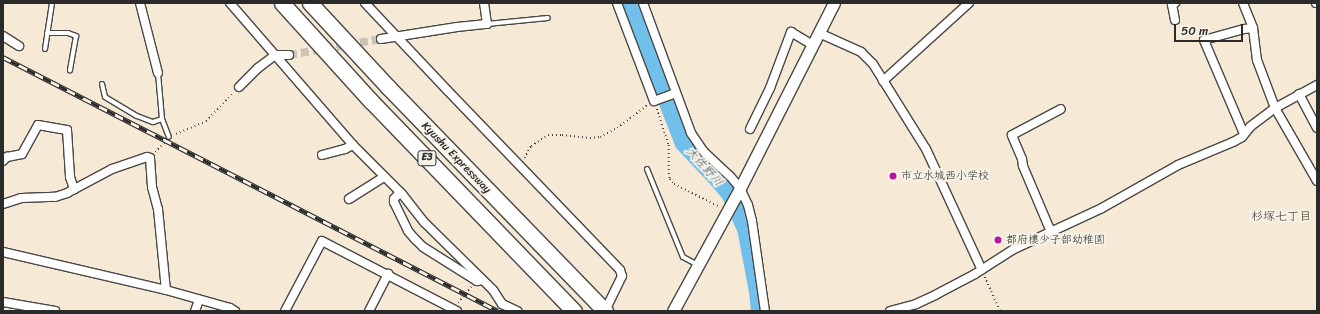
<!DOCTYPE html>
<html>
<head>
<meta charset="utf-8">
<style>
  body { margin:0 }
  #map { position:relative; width:1320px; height:314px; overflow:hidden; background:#f6e9d6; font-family:Sriracha,"Klee One",sans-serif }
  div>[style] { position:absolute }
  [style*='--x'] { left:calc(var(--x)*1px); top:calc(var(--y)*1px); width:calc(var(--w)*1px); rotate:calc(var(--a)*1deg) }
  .river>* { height:17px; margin:-8.5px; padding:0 8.5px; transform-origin:8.5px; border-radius:8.5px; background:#71c0ec }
  .minor-tunnel>* { height:8px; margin-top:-4px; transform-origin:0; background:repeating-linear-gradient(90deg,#cdc3b4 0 8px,transparent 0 12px) }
  .path>* { height:1.5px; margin-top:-0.75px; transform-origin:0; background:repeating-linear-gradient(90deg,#494845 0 1px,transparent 0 4px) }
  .roads { filter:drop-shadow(1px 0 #494845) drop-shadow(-1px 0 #494845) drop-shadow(0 1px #494845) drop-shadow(0 -1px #494845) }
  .service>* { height:4px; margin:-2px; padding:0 2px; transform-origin:2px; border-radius:2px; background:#fff }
  .minor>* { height:8px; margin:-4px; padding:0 4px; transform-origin:4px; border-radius:4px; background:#fff }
  .tertiary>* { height:11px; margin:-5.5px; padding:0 5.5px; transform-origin:5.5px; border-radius:5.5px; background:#fff }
  .motorway>* { height:15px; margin:-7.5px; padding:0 7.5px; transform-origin:7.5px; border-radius:7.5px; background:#fff }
  .rail>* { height:4.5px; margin-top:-2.25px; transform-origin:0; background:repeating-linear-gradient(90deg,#f7f3e8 0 9px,#2b2b2b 0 18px); box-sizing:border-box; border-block:1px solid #2b2b2b }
  .dots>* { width:11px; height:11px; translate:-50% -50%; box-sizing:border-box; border:2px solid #f7f3e8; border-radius:50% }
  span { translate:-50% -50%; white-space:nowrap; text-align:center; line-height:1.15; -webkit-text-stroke:4px #f7f3e8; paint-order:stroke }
  .shield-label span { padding:1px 3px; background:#f7f3e8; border:1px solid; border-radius:3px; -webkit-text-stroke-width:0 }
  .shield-label { font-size:10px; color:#2b2b2b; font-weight:700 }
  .street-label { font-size:11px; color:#2b2b2b }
  .poi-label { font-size:11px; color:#2b2b2b }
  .left { translate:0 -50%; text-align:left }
  .water-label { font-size:12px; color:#405865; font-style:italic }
  .neighbourhood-label { font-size:12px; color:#5f5444; font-weight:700 }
  .frame { position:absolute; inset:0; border:4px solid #2b2b2b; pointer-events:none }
  .scale { position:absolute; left:1174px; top:24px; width:69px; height:18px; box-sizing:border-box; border:2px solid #2b2b2b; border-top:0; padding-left:5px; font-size:12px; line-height:14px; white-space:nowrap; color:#2b2b2b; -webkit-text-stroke:3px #f7f3e8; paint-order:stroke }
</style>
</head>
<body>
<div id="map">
  <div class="river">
    <i style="--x:628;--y:3;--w:150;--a:68.6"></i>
    <i style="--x:683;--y:143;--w:51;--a:46.6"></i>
    <i style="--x:718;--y:180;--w:19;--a:51"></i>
    <i style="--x:730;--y:195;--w:36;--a:66"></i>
    <i style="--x:745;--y:228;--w:64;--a:79.2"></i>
    <i style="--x:757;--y:291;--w:20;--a:84"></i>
  </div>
  <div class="minor-tunnel">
    <i style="--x:289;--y:55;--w:93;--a:-9.9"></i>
  </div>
  <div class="path">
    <i style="--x:657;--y:109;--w:38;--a:72"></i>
    <i style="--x:669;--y:145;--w:28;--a:90"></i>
    <i style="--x:669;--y:173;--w:6;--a:81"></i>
    <i style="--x:670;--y:179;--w:6;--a:51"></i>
    <i style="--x:674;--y:184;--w:49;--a:26.6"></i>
    <i style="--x:176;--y:134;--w:33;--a:-23"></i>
    <i style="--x:206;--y:121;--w:39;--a:-46"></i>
    <i style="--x:155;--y:152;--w:14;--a:-45"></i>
    <i style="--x:524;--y:158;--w:14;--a:-60"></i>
    <i style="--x:531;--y:146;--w:20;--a:-33"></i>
    <i style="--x:548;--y:135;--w:14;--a:0"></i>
    <i style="--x:562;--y:135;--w:28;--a:6"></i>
    <i style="--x:590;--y:138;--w:10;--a:-6"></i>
    <i style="--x:600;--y:137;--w:19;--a:-28"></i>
    <i style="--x:617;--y:128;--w:38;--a:-37"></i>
    <i style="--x:985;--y:277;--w:37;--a:66"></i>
    <i style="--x:458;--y:303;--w:21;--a:-51"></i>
  </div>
  <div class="roads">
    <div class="service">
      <i style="--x:487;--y:24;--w:61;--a:-5.6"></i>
      <i style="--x:47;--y:33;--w:21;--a:0"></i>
      <i style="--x:68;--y:33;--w:9;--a:21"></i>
      <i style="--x:76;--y:36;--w:35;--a:100"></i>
      <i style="--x:45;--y:49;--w:47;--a:-81.3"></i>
      <i style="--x:158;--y:73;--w:46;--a:85"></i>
      <i style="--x:162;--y:119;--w:19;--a:69"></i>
      <i style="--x:102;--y:84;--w:13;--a:77"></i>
      <i style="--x:105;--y:97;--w:37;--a:31"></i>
      <i style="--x:137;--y:116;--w:17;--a:21"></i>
      <i style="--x:153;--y:122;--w:9;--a:-18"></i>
      <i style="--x:647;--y:169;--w:95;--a:67.8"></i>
      <i style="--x:683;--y:257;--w:17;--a:28"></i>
    </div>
    <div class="minor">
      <i style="--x:140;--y:3;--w:72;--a:75.6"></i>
      <i style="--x:230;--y:3;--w:188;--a:49.1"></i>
      <i style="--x:353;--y:145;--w:69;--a:45"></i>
      <i style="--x:402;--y:194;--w:37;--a:52"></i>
      <i style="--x:425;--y:223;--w:95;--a:44.6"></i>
      <i style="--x:493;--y:290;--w:17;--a:57"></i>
      <i style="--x:502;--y:304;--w:17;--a:25"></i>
      <i style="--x:365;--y:3;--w:121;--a:46.7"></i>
      <i style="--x:448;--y:91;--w:248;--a:46.1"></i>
      <i style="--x:620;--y:270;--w:6;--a:72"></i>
      <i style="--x:622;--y:276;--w:39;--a:116"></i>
      <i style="--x:617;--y:3;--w:105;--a:69.3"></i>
      <i style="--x:654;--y:101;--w:23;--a:-20"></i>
      <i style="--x:643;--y:3;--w:139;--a:69.7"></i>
      <i style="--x:691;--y:133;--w:23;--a:56"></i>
      <i style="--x:704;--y:152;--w:35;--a:43"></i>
      <i style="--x:730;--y:176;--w:16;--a:50"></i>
      <i style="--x:740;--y:188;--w:19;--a:65"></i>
      <i style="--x:748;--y:205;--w:16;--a:76"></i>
      <i style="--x:752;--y:221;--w:91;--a:81.8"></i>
      <i style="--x:1243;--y:3;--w:27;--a:68"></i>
      <i style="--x:1253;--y:28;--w:32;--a:83"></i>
      <i style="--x:1257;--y:60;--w:51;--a:69.4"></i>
      <i style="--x:1275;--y:108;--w:84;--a:60.1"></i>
      <i style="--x:1316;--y:3;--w:1;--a:0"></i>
      <i style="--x:1175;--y:20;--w:15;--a:-101"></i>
      <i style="--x:1172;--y:5;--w:4;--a:-34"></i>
      <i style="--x:819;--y:33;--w:46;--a:24.3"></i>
      <i style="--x:861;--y:52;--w:17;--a:45"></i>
      <i style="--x:873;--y:64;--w:100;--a:58.1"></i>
      <i style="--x:926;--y:149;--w:133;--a:65.2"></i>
      <i style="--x:3;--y:36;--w:19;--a:32"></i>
      <i style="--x:381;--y:39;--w:77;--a:-9"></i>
      <i style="--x:457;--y:27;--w:30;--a:-6"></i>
      <i style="--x:487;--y:24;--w:21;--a:-98"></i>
      <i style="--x:883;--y:81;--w:116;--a:-42.2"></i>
      <i style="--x:239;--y:87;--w:27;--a:-45"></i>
      <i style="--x:258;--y:68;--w:21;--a:-37"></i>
      <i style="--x:275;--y:55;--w:14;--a:0"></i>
      <i style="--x:1299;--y:94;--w:38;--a:62"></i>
      <i style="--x:750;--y:129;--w:46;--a:-64"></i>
      <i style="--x:770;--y:88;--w:60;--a:-69.4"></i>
      <i style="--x:791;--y:32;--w:26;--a:31"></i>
      <i style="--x:1244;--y:134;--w:102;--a:-113.1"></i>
      <i style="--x:1204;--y:40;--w:41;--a:-15.4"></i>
      <i style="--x:1244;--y:29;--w:9;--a:-6"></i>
      <i style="--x:322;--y:155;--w:24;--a:-15"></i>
      <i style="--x:345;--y:149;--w:9;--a:-27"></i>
      <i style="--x:3;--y:161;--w:6;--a:-45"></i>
      <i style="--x:7;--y:157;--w:15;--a:-11"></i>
      <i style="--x:22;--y:154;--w:33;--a:-61"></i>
      <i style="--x:38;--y:125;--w:29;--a:10"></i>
      <i style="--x:67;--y:130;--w:47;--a:86.3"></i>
      <i style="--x:70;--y:177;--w:13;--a:72"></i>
      <i style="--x:400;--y:192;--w:9;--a:131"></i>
      <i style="--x:394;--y:199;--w:3;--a:90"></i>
      <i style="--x:394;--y:202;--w:32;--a:64"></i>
      <i style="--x:408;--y:231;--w:11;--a:49"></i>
      <i style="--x:415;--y:239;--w:11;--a:45"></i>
      <i style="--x:423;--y:247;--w:64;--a:32.2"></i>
      <i style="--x:477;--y:281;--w:5;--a:-11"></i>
      <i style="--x:349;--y:199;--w:41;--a:-32.2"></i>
      <i style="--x:3;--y:204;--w:19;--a:-18"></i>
      <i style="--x:21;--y:198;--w:34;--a:-2"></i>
      <i style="--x:55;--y:197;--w:13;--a:-18"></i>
      <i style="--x:67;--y:193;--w:51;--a:-28.1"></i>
      <i style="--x:112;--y:169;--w:37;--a:-19"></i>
      <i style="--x:147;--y:157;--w:3;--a:18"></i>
      <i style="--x:150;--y:158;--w:29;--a:86"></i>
      <i style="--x:152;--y:187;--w:23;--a:75"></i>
      <i style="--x:158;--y:209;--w:81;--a:84.4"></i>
      <i style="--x:1051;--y:232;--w:72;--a:-113"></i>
      <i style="--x:1023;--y:166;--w:7;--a:-98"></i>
      <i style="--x:1022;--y:159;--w:26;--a:-113"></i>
      <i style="--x:1012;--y:135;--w:55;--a:-28"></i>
      <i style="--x:3;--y:252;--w:167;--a:13.1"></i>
      <i style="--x:166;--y:290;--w:66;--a:15.7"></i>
      <i style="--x:230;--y:308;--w:6;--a:31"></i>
      <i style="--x:3;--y:302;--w:53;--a:9.8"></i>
      <i style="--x:195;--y:311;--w:12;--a:-70"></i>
      <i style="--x:285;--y:311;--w:79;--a:-62.1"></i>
      <i style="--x:322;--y:241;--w:152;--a:27.4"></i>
      <i style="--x:369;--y:311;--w:42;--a:-62.8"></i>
      <i style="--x:890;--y:311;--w:27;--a:-15"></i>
      <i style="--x:916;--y:304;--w:23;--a:-25"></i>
      <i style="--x:937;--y:294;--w:43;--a:-27.8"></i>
      <i style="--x:975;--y:274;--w:46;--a:-32.7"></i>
      <i style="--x:1014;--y:249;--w:97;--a:-25"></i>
      <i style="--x:1102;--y:208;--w:87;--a:-29.5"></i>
      <i style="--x:1178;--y:165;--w:60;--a:-22.7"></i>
      <i style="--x:1233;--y:142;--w:10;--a:-29"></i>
      <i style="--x:1242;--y:137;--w:14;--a:-51"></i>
      <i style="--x:1251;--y:126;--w:30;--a:-37"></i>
      <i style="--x:1275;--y:108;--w:48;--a:-28.7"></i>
    </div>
    <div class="tertiary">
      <i style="--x:673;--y:311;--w:140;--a:-61.4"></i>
      <i style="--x:740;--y:188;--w:208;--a:-63.1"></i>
    </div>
    <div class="motorway">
      <i style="--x:282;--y:3;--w:132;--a:47.8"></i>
      <i style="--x:371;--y:101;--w:292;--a:46"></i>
      <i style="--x:310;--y:3;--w:115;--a:47.1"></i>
      <i style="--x:388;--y:87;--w:312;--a:45.9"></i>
    </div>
  </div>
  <div class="rail">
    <i style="--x:3;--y:57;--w:556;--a:27.16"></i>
  </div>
  <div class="dots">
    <i style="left:893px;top:176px;background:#b5179e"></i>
    <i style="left:998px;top:240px;background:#b5179e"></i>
  </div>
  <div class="shield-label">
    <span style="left:427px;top:158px">E3</span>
  </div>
  <div class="street-label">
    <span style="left:456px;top:158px;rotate:46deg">Kyushu Expressway</span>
  </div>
  <div class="poi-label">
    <span class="left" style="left:901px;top:176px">市立水城西小学校</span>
    <span class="left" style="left:1006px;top:240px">都府樓少子部幼稚園</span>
  </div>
  <div class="water-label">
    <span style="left:704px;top:167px;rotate:48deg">大佐野川</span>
  </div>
  <div class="neighbourhood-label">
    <span style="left:1281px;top:217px">杉塚七丁目</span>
  </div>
  <div class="frame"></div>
  <div class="scale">50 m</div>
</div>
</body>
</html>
